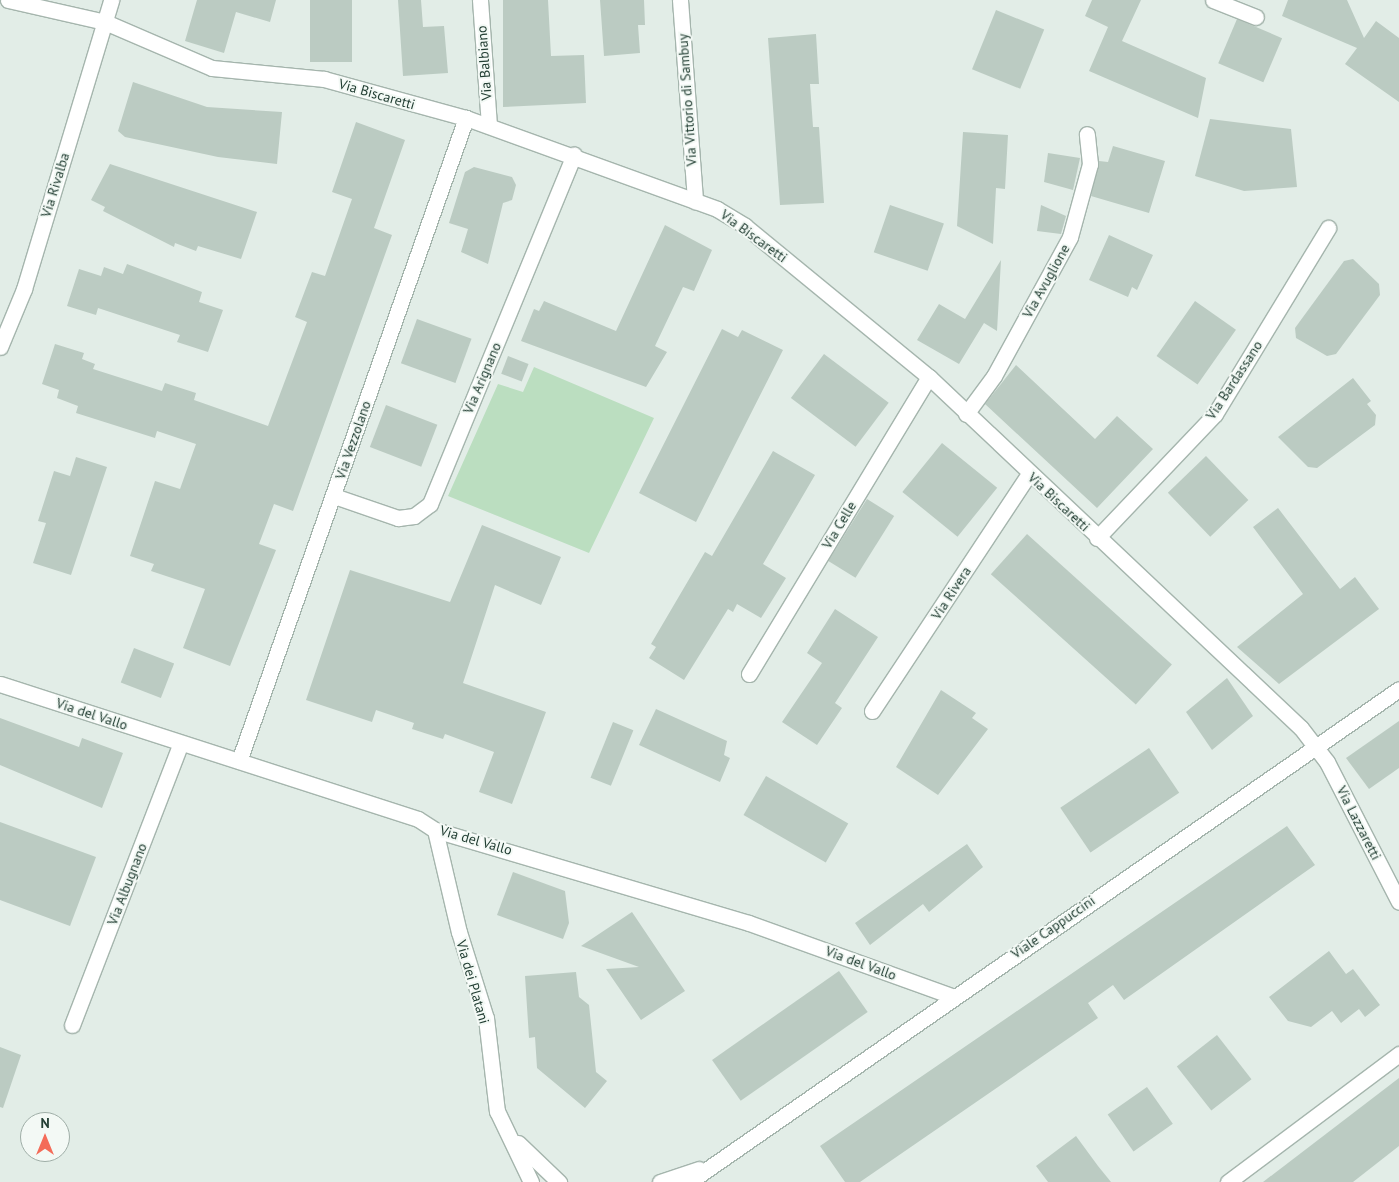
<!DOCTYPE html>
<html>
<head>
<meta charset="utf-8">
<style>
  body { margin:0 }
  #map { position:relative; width:1399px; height:1182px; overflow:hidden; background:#e2ede7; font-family:"PT Sans",sans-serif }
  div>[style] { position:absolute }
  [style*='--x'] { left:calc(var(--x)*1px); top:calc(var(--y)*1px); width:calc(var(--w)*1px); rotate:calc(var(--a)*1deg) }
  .green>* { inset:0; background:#bbdec0 }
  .building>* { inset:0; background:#bbcbc2; transform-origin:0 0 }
  .roads { filter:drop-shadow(1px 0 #a5b5ad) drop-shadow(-1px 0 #a5b5ad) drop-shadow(0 1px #a5b5ad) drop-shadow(0 -1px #a5b5ad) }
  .minor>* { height:15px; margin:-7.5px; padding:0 7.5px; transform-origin:7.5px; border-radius:7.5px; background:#fff }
  .tertiary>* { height:15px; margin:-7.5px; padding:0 7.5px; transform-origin:7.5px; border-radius:7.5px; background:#fff }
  span { translate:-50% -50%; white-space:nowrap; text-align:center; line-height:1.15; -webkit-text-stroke:4px #f3f9f5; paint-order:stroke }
  .street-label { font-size:14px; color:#223e33 }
  .north { position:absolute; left:20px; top:1112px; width:50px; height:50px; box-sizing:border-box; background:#f3f9f5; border:1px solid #9faea7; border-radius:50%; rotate:0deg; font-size:14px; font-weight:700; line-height:20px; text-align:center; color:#223e33 }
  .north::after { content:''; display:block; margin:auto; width:18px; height:22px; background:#f46c59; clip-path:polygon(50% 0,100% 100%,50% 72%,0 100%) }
</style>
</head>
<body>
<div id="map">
  <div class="green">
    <i style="clip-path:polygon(534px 367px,654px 418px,589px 553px,448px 496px,498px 384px,523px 392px)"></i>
  </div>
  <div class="building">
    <i style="clip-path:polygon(197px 0,276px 0,270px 22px,236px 12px,224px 53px,185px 41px)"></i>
    <i style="left:310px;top:0;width:42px;height:62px"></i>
    <i style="clip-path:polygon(398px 0,421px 0,423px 27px,444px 26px,448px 73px,403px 76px)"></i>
    <i style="clip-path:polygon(503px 0,548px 0,551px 56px,584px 55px,586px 103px,503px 107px)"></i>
    <i style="clip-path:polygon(600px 0,644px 0,645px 25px,638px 25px,640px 53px,604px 56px)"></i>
    <i style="clip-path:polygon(1092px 0,1141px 0,1122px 41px,1206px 78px,1198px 118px,1089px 71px,1108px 27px,1085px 16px)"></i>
    <i style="clip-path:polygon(1288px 0,1347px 0,1364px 38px,1376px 21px,1399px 38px,1399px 102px,1345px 64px,1357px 48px,1282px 16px)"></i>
    <i style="left:996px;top:10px;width:52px;height:64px;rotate:22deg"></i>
    <i style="left:1237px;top:19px;width:49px;height:48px;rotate:23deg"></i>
    <i style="clip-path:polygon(816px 34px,819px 84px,810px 84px,813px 127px,819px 127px,824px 203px,780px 205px,768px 38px)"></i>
    <i style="clip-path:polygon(133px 82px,207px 107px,282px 112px,277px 164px,218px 157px,125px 137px,118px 131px)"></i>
    <i style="clip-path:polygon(1210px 119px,1291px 129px,1297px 187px,1244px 191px,1195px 176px)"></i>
    <i style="clip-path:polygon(356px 122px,405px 140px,374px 228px,392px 235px,293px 511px,274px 504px,259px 544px,276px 550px,230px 666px,183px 648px,205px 589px,151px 571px,154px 564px,130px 556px,155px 481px,180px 489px,196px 444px,157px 431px,155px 438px,76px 413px,78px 406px,57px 398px,59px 390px,42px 384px,55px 344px,84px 353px,82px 359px,95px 364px,93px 369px,162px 391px,165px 383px,196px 393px,194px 400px,268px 426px,307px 322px,295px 317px,312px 272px,325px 276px,352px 199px,332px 192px)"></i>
    <i style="clip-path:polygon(963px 132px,1008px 135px,1005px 189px,996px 188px,993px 244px,957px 226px)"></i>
    <i style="clip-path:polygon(1113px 146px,1165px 161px,1149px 213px,1091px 196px,1099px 161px,1108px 162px)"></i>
    <i style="clip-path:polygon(1048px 153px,1080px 158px,1073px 190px,1044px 182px)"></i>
    <i style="clip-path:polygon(110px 164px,257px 212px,241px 259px,198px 246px,196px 251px,175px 243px,174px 247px,103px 211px,105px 207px,91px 200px)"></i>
    <i style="clip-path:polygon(474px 167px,512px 177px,516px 185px,512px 200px,503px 203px,488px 264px,461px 252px,468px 229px,449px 223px,465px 172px)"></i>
    <i style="left:890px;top:205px;width:57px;height:50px;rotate:19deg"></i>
    <i style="clip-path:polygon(1041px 205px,1066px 216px,1061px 234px,1037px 231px)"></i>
    <i style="clip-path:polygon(665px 225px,712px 250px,694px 291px,683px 287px,655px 346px,667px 352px,646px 387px,521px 341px,534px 309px,539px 311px,544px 301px,616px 331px)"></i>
    <i style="clip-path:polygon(1109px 235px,1153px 255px,1137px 290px,1132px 287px,1128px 297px,1089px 280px)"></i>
    <i style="clip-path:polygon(1353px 259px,1379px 284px,1380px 295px,1336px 354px,1327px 356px,1296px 338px,1295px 328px,1344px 261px)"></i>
    <i style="clip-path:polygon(1001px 260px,997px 331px,984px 323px,959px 364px,917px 340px,939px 304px,965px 319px)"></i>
    <i style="clip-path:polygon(127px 264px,202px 292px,199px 302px,223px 310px,208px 352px,177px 342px,180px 335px,98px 308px,96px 315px,67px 306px,79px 269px,101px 276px,104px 267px,123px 274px)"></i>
    <i style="left:1195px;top:301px;width:50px;height:67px;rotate:35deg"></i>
    <i style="left:417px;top:319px;width:58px;height:47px;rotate:20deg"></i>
    <i style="clip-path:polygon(722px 329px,738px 337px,742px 330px,783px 350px,696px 522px,639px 493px)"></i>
    <i style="left:824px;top:354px;width:81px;height:55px;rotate:37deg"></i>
    <i style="left:508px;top:356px;width:22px;height:19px;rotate:21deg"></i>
    <i style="clip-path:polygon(1016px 365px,1095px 439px,1117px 416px,1153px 449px,1097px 508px,985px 404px)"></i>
    <i style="clip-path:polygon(1353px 378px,1371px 401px,1367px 404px,1376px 415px,1375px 425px,1317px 468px,1308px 467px,1278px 437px)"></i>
    <i style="left:386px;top:405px;width:55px;height:45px;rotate:21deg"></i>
    <i style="left:942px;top:443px;width:71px;height:63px;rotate:39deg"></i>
    <i style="clip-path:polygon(773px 451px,815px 475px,763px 564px,786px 578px,761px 618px,737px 604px,733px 612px,728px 609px,684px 680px,649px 658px,656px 647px,651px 644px,705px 552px,712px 556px)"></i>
    <i style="left:1206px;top:456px;width:61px;height:53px;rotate:46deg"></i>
    <i style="clip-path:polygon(76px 457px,107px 467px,71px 575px,33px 563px,46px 523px,38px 521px,54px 471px,70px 476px)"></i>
    <i style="left:867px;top:499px;width:32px;height:73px;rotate:32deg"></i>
    <i style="clip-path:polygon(1278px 508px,1340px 589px,1355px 577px,1379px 609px,1279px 684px,1237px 647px,1303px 594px,1253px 527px)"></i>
    <i style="clip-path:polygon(482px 525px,561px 557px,541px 605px,495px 585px,463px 683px,546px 712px,512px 804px,479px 792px,494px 752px,445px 734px,443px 739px,412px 729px,414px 723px,376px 710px,372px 722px,306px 700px,350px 570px,450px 602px)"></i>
    <i style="left:1027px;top:534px;width:195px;height:54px;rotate:42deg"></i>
    <i style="clip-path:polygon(835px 609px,878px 637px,835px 703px,842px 708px,817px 745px,782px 722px,822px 663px,807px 653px)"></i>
    <i style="left:134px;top:648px;width:43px;height:37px;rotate:21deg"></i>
    <i style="clip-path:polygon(1227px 678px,1253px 716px,1212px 750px,1186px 712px)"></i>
    <i style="clip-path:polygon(941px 690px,976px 713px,972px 718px,988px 729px,938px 795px,896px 767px)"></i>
    <i style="clip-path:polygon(656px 709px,727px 741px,724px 755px,730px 758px,720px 782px,639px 745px)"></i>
    <i style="clip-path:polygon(0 718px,79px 747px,82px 738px,123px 753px,102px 808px,0 765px)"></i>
    <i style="clip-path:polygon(1399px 721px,1399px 768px,1369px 789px,1346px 758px)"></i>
    <i style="left:613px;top:722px;width:22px;height:60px;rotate:22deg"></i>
    <i style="left:1149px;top:748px;width:54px;height:107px;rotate:56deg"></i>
    <i style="left:766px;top:776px;width:95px;height:45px;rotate:30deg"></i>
    <i style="clip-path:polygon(0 822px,96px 857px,70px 926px,0 900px)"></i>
    <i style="clip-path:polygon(1287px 826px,1315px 865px,1124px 1000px,1113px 985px,1088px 1003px,1098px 1018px,860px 1182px,845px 1182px,820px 1146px)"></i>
    <i style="clip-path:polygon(967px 844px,983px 867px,929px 912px,923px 904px,870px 945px,855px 923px)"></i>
    <i style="clip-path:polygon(513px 872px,565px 891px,569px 923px,563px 939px,497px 915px)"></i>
    <i style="clip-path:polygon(632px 912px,685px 991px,641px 1020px,606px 969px,639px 967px,581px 946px)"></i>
    <i style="clip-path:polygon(1329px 951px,1346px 974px,1353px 969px,1380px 1005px,1365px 1017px,1359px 1009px,1341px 1023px,1332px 1011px,1311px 1027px,1288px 1021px,1269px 997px)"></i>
    <i style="left:839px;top:971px;width:50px;height:155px;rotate:55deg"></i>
    <i style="clip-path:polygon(576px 972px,579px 997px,589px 1005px,596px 1072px,607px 1081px,585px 1108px,537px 1068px,535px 1037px,529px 1038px,525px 976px)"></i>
    <i style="left:1217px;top:1035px;width:56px;height:51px;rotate:52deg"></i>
    <i style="clip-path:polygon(0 1047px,21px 1055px,3px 1108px,0 1107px)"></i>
    <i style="clip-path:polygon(1399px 1078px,1399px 1146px,1353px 1182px,1263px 1182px)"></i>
    <i style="left:1147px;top:1087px;width:45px;height:48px;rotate:55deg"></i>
    <i style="clip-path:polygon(1076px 1136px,1098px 1166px,1111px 1182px,1048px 1182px,1036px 1166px)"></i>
  </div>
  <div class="roads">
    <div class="minor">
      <i style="--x:8;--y:0;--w:99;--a:12.8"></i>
      <i style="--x:105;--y:22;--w:116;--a:23.3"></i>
      <i style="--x:212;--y:68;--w:113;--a:5.6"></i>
      <i style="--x:324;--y:79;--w:147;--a:15.4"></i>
      <i style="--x:466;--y:118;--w:267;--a:19.9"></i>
      <i style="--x:717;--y:209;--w:33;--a:31"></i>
      <i style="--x:745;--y:226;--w:238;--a:39.4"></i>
      <i style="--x:929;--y:377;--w:511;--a:43.34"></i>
      <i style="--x:1301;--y:728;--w:43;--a:52.6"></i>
      <i style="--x:1327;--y:762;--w:157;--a:62.8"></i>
      <i style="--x:480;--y:0;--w:126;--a:85.9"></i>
      <i style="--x:680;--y:0;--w:202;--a:85.7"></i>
      <i style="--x:1213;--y:0;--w:46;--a:21.6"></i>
      <i style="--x:0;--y:347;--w:63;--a:-67.5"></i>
      <i style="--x:24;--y:289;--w:302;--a:-73.2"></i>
      <i style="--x:966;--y:414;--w:47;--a:-53.6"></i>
      <i style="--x:994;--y:376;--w:158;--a:-61.3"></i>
      <i style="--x:1070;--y:237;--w:76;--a:-74.7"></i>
      <i style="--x:1090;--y:164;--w:30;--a:-96"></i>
      <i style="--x:334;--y:496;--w:68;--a:19"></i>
      <i style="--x:398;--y:518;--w:16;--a:-7"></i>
      <i style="--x:414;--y:516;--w:20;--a:-37"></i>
      <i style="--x:430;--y:504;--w:378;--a:-67.6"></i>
      <i style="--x:1097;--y:538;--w:171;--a:-46.4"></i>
      <i style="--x:1215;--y:414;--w:218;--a:-58.7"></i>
      <i style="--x:749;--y:674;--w:347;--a:-58.8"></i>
      <i style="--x:0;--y:684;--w:439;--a:17.9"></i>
      <i style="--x:418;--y:819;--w:20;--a:33"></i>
      <i style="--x:435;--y:830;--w:327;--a:16.5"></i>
      <i style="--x:749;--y:923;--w:216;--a:19.8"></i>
      <i style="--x:872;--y:711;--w:284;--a:-56.5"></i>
      <i style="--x:239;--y:761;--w:682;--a:-70.56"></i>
      <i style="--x:435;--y:830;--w:105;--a:76.8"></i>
      <i style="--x:459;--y:932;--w:90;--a:72.6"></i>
      <i style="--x:486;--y:1018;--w:94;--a:83.3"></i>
      <i style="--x:497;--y:1111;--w:79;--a:64.4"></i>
      <i style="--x:72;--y:1025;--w:302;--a:-68.9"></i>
      <i style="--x:518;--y:1143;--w:57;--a:43.6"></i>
      <i style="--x:1228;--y:1182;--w:214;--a:-36.8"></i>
    </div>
    <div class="tertiary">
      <i style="--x:660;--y:1182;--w:41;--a:-18.4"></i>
      <i style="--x:689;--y:1182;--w:864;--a:-34.77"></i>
    </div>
  </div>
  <div class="street-label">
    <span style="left:484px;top:63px;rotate:-94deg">Via Balbiano</span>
    <span style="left:377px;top:94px;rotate:16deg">Via Biscaretti</span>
    <span style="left:687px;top:100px;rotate:-94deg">Via Vittorio di Sambuy</span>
    <span style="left:55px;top:185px;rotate:-73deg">Via Rivalba</span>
    <span style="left:754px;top:236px;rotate:36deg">Via Biscaretti</span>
    <span style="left:1046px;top:281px;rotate:-61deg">Via Avuglione</span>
    <span style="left:482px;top:378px;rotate:-67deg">Via Arignano</span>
    <span style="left:1234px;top:380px;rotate:-57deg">Via Bardassano</span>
    <span style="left:353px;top:440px;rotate:-71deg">Via Vezzolano</span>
    <span style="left:1059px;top:502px;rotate:43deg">Via Biscaretti</span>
    <span style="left:839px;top:525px;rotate:-59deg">Via Celle</span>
    <span style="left:951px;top:593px;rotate:-57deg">Via Rivera</span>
    <span style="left:92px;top:714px;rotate:18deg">Via del Vallo</span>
    <span style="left:1359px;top:823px;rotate:63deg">Via Lazzaretti</span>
    <span style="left:476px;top:840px;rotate:16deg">Via del Vallo</span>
    <span style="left:127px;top:884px;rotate:-69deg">Via Albugnano</span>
    <span style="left:1053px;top:927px;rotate:-35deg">Viale Cappuccini</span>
    <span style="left:861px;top:963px;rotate:20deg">Via del Vallo</span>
    <span style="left:473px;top:982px;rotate:74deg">Via dei Platani</span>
  </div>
  <div class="north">N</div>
</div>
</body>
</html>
